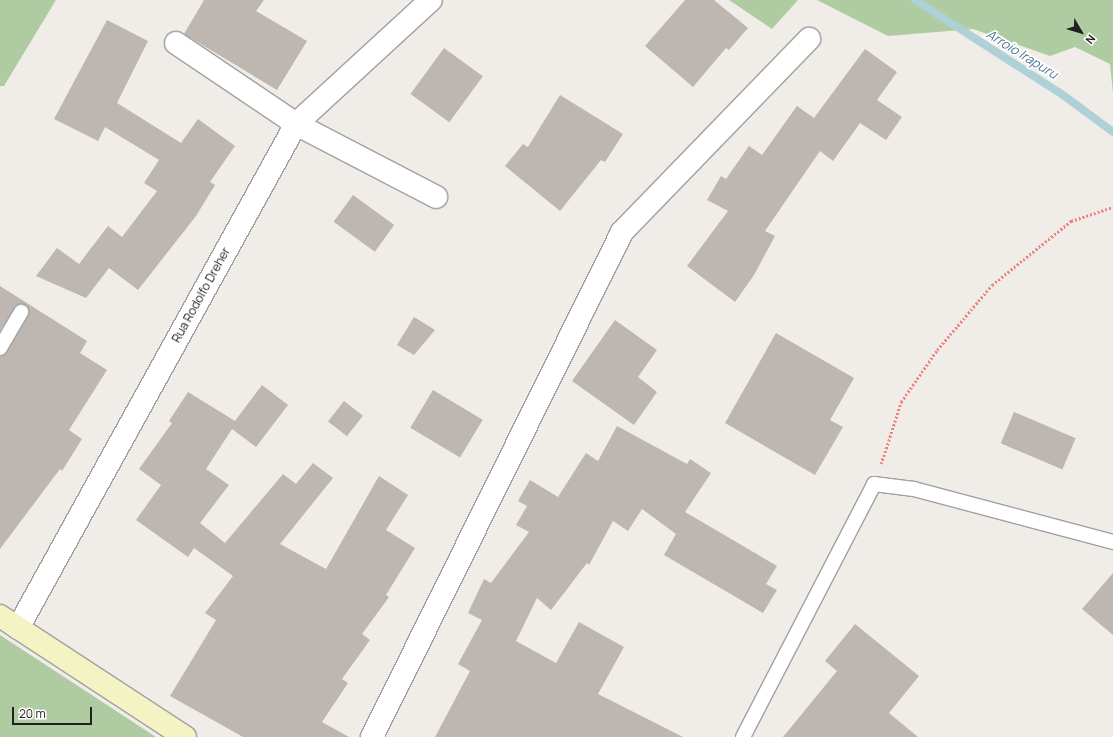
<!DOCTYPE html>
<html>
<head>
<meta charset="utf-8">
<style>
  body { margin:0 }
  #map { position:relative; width:1113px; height:737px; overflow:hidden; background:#f0ede8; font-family:Manrope,sans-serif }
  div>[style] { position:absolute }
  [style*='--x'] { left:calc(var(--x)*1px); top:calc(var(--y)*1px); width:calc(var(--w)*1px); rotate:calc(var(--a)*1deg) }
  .forest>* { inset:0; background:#afcba1 }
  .stream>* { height:8px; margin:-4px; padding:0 4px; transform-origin:4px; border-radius:4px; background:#aed1d8 }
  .building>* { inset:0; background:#bdb6b1; transform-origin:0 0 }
  .path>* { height:2.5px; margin-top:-1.25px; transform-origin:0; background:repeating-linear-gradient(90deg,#eb847e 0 2px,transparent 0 4px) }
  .roads { filter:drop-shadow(1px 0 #a1a1a1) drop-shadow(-1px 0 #a1a1a1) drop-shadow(0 1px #a1a1a1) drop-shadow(0 -1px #a1a1a1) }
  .lane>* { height:14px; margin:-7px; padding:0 7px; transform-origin:7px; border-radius:7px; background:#fff }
  .street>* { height:22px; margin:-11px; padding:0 11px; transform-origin:11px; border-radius:11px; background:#fff }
  .secondary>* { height:22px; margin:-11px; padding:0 11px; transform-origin:11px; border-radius:11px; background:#f3f3c3 }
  span { translate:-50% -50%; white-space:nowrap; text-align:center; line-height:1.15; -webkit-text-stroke:3.5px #fff; paint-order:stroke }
  .street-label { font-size:12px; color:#202020 }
  .water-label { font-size:13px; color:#4f7798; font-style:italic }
  .north { position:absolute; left:1061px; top:12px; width:40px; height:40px; -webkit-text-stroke:3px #fff; paint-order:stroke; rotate:128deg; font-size:11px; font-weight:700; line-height:16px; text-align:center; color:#202020 }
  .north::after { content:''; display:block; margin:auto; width:14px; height:18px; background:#202020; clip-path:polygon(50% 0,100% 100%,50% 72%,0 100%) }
  .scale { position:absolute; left:12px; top:707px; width:80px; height:18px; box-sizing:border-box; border:2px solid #202020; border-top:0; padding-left:5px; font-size:12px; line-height:14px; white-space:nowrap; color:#202020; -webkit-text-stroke:3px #fff; paint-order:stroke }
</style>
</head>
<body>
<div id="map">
  <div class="forest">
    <i style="clip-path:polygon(0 0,56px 0,4px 86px,0 86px)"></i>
    <i style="clip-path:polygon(729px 0,798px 0,772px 29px)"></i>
    <i style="clip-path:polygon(817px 0,1113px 0,1113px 93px,1110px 64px,1075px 47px,1050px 56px,973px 29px,888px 36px)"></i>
    <i style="clip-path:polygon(0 635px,156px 737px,0 737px)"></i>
  </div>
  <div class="stream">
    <i style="--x:915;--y:0;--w:176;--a:32.7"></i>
    <i style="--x:1063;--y:95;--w:62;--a:36.5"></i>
  </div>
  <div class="building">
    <i style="clip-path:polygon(204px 0,264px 0,256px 11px,307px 41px,277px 90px,184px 34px)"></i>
    <i style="clip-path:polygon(685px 0,714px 0,748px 28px,729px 50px,726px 48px,693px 87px,645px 46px)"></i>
    <i style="clip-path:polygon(107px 20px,148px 41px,117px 103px,181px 143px,198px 119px,235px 146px,210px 182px,215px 185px,196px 216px,138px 290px,109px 268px,86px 298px,36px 276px,57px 248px,79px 264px,108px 226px,122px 237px,157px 191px,144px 183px,159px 160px,105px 127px,98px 141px,54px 119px)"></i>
    <i style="left:444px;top:48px;width:48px;height:57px;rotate:36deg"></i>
    <i style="clip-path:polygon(865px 49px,897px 72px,877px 100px,902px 117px,886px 140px,860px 123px,833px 161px,820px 151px,765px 231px,775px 236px,754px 275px,735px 302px,687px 266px,728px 211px,707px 200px,721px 176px,726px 179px,749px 146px,762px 155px,797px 106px,814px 118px)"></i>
    <i style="clip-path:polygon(560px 95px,623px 134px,605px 162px,601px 160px,560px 211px,505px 166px,523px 144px,528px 147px)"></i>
    <i style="left:353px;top:195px;width:51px;height:33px;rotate:36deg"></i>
    <i style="clip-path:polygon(0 286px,87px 341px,80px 353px,107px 370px,69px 430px,82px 439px,62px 471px,60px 469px,0 549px,0 356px,7px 352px,29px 312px,26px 305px,16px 305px,0 331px)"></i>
    <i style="clip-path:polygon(414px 317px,435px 330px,414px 355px,397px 345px)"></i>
    <i style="clip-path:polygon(615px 320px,657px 350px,638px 377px,657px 392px,634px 425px,572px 381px)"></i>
    <i style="clip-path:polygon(776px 333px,854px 378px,830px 420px,843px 427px,815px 475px,725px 423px)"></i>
    <i style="clip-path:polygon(262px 385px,288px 405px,256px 447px,232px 429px,206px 469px,229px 485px,200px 523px,225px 543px,283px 474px,296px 484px,313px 463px,333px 478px,280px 544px,326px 569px,379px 476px,408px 495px,386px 530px,415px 548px,386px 595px,389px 597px,362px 634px,370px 640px,342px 679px,348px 683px,322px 722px,349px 737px,243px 737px,170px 696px,216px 620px,205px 613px,233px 576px,194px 548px,188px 557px,136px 520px,161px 485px,139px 469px,172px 423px,169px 421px,188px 392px,235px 421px)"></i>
    <i style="left:433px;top:390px;width:58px;height:44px;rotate:31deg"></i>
    <i style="left:344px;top:401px;width:24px;height:26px;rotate:38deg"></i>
    <i style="left:1014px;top:412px;width:67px;height:34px;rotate:23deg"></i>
    <i style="clip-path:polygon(617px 426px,687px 464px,690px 459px,711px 473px,685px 512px,777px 566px,766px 584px,777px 590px,763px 613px,664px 555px,676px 534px,642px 509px,628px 531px,613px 521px,589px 565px,587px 563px,551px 610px,537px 598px,516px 641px,556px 663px,579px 622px,624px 647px,598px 694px,683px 737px,435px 737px,470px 671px,458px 664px,482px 620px,468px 613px,484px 579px,491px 583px,529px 532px,516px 525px,527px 506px,518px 501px,530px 480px,558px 497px,586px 453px,598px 461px)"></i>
    <i style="clip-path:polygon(1113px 573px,1113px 635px,1082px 609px)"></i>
    <i style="clip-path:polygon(855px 624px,919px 676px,889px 713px,918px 737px,783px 737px,837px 671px,825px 661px)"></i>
  </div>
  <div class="path">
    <i style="--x:881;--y:464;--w:65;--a:-72.1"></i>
    <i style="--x:901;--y:402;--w:63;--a:-55.3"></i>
    <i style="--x:937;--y:350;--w:85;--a:-49.8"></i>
    <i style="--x:992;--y:285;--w:102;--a:-39"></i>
    <i style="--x:1071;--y:221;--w:44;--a:-18.4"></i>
  </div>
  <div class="roads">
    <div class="lane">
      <i style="--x:0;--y:348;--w:42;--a:-59.7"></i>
      <i style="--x:743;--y:737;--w:285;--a:-62.6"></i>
      <i style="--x:874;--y:484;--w:40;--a:7.1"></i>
      <i style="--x:914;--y:489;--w:206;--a:14.9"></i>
    </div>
    <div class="street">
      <i style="--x:176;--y:43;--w:145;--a:34"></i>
      <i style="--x:296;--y:124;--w:158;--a:27.5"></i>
      <i style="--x:18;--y:628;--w:576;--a:-61.12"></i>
      <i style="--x:296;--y:124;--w:183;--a:-42.6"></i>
      <i style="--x:372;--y:737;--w:563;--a:-63.66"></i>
      <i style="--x:622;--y:232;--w:269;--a:-45.9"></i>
    </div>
    <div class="secondary">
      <i style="--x:0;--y:616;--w:221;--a:33.2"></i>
    </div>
  </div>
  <div class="street-label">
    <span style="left:201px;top:295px;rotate:-61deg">Rua Rodolfo Dreher</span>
  </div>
  <div class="water-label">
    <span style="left:1022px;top:54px;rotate:32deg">Arroio Irapuru</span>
  </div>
  <div class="north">N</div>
  <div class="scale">20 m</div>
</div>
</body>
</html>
